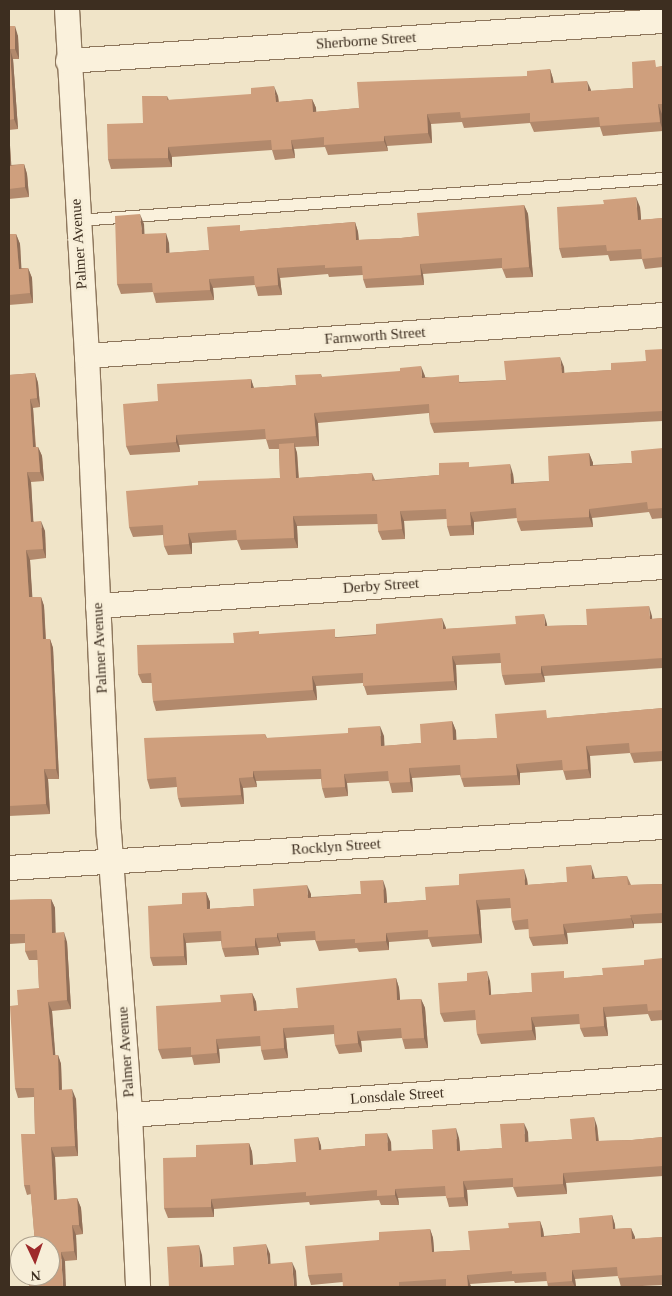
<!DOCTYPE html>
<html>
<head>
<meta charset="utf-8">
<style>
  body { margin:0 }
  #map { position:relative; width:672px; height:1296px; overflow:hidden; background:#f0e4c8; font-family:"Times New Roman",serif }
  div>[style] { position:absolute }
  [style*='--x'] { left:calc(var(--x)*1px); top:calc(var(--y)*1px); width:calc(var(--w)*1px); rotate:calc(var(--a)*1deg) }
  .roads { filter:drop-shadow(1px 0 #8d765c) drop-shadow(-1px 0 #8d765c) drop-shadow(0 1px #8d765c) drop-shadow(0 -1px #8d765c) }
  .service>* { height:11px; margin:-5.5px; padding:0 5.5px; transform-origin:5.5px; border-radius:5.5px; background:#faf1dc }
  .minor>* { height:24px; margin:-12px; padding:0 12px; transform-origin:12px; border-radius:12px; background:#faf1dc }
  .wall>* { inset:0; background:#b2896c }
  .shaded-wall>* { inset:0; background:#916f58 }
  .building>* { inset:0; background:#cf9f7d }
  span { translate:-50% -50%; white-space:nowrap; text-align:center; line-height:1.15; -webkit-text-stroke:5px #f7eed8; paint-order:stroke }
  .street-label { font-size:15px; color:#3d2e20 }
  .frame { position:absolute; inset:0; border:10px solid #3d2e20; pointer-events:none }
  .north { position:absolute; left:10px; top:1236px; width:50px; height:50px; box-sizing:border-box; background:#f7eed8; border:1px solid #ada18e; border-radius:50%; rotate:177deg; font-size:14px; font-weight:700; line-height:20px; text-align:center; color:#3d2e20 }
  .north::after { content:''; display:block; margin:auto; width:18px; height:22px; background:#9e2a2b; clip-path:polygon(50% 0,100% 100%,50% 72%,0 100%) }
</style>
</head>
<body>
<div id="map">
  <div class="roads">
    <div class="service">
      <i style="--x:77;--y:220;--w:588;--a:-4.1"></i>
    </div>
    <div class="minor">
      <i style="--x:67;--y:9;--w:348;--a:86.7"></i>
      <i style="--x:87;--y:356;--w:478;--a:87.4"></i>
      <i style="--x:109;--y:833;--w:283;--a:85.7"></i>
      <i style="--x:130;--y:1115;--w:172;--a:87.3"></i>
      <i style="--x:68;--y:61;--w:596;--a:-3.85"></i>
      <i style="--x:87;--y:356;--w:577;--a:-4.07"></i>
      <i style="--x:98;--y:606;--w:566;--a:-3.95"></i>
      <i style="--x:9;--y:868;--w:655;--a:-3.59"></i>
      <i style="--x:130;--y:1115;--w:534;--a:-4.08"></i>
    </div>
  </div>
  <div class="wall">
    <i style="clip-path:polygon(9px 26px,18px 36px,19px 59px,13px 59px,18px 129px,9px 130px,11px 165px,24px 164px,27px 174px,29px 197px,9px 199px)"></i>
    <i style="clip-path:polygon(663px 66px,663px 114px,662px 114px,663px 131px,603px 136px,600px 127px,534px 132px,530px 123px,464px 128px,462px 122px,431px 124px,432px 143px,387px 146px,388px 151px,328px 155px,325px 147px,294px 149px,295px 158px,275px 160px,272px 150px,172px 157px,172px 167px,111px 169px,108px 159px,143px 123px,167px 96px,169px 100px,278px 96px,279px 102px,312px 99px,316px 108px,316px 112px,359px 108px,527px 76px,550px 69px,553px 79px,554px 83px,591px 91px,633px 88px,658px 67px)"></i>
    <i style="clip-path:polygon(524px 205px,528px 214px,533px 277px,506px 278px,502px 268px,423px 274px,424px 285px,366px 288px,363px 279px,363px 275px,329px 277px,328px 274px,280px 278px,282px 295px,258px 296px,255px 285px,213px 288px,214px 300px,156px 303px,153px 292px,121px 294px,117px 284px,144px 224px,144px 234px,169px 243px,169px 253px,209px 250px,242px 231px,355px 222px,358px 232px,359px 240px,401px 238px,419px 236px)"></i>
    <i style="clip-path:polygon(640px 207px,641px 220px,663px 218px,663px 267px,645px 269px,642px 259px,610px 261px,608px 255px,562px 258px,559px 248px)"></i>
    <i style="clip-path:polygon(9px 234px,16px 234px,20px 244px,21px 268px,28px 268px,32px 278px,33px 303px,9px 305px)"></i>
    <i style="clip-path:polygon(663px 349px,663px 421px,434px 433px,430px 423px,429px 413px,318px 423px,319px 446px,295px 447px,297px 453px,299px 478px,372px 473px,375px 480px,439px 475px,470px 467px,513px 474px,514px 483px,549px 481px,589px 453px,593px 463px,593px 465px,632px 463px,663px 448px,663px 518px,652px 519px,649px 512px,592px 518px,593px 527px,521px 531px,517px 521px,517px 518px,474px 522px,474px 535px,450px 536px,447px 526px,447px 519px,404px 521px,405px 539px,382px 540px,378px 531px,378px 524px,297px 526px,298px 548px,241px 550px,237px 540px,192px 543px,192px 554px,168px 555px,164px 546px,163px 535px,133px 537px,129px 527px,198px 485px,280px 478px,279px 449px,269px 449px,266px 439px,179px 445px,180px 452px,130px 455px,126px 446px,158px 401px,251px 379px,254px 388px,296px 385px,321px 374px,322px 377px,425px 376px,425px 377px,461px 382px,506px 380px,564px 367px,564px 373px,611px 370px,646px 361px)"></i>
    <i style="clip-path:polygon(35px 373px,38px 383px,40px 407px,33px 408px,36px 447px,38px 447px,42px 456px,44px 481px,31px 482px,33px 521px,45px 531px,46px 558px,30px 560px,32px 597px,41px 597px,44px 606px,46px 639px,50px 639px,53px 648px,59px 779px,48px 779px,50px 814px,9px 816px,9px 375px)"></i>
    <i style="clip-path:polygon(652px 616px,652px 619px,663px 618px,663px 668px,544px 676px,545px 682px,505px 685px,502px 675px,501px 663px,456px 665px,457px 690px,367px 695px,363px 683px,316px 686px,317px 700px,156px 711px,153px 701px,152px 683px,142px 683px,138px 674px,234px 643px,260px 634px,338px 637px,446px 629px,547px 624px,547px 626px,587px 625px)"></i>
    <i style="clip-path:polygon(663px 708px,663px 761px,634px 763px,630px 753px,590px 756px,591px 778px,566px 780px,563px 770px,520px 773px,520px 785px,464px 787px,460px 775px,412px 778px,413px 792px,392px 793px,389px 781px,347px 783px,348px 796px,325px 798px,322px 788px,321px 779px,256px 781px,257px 787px,243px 788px,244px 804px,181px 807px,178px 798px,177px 787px,150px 789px,147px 779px,265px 734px,267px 738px,384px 736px,384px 746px,421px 743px,452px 721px,456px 731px,456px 740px,497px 738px,549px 718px)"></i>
    <i style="clip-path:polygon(594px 875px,595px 878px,627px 876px,631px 885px,663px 884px,663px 923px,634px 924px,634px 928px,567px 933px,568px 944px,533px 946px,529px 937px,529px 929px,515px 930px,512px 921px,511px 908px,480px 910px,482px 943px,432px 947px,429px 939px,389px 942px,389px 950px,359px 952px,357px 948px,319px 951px,315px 940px,280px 942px,281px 946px,258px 948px,259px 955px,225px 957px,222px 948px,221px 941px,186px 943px,187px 965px,153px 966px,150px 957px,182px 904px,206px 892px,210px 902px,210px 909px,254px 906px,311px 894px,311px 897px,361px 894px,386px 889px,387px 903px,426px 900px,527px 879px,528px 885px,567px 882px)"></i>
    <i style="clip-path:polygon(51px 899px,55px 908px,55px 933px,67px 942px,71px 1009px,52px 1011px,55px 1055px,58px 1055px,61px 1064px,62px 1090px,76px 1099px,78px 1156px,55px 1157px,57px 1200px,77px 1198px,81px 1208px,83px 1234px,76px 1235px,77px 1260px,65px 1261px,35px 1243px,31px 1194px,27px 1195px,24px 1185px,35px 1134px,34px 1097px,18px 1098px,15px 1088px,18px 1005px,39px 988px,38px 960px,29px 960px,25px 951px,25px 943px,9px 944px,9px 900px)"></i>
    <i style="clip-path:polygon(663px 958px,663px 1020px,651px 1021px,648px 1014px,606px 1017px,608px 1036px,584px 1037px,580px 1028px,580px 1024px,535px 1027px,536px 1040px,481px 1044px,477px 1034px,476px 1020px,444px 1022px,440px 1013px,467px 981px,490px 981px,491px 995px,532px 992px,567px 978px,603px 975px,644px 965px)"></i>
    <i style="clip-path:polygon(396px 978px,399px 988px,400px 1000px,421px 999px,425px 1008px,428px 1048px,405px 1049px,402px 1038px,361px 1041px,362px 1052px,339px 1054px,335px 1045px,334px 1034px,286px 1038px,288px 1058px,264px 1060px,261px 1050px,261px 1046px,219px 1049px,220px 1063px,194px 1065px,192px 1057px,162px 1059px,158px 1049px,221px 1002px,252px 993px,256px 1002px,257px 1011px,298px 1008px)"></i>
    <i style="clip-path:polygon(597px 1126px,599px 1141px,632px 1140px,663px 1137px,663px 1176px,566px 1183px,567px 1194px,517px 1197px,513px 1187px,467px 1190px,468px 1206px,449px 1207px,446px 1196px,398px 1198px,399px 1205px,381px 1205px,379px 1200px,310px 1205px,309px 1202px,214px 1209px,214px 1217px,168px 1218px,164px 1208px,196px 1157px,249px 1143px,252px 1152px,253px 1165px,296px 1162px,318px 1137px,321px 1146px,321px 1150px,365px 1146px,391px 1142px,391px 1151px,433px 1149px,459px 1138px,460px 1151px,502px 1148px,528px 1132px,528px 1142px,572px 1139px)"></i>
    <i style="clip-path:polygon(612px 1215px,615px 1225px,615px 1229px,631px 1228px,635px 1239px,663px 1237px,663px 1285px,621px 1287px,618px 1276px,575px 1279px,576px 1287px,548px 1287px,547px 1281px,515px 1283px,514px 1281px,470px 1284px,471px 1287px,343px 1287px,343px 1282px,311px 1285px,308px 1275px,379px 1240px,430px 1229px,433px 1238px,434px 1252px,470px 1250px,509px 1228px,540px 1221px,543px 1230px,544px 1236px,580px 1233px)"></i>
  </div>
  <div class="shaded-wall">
    <i style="clip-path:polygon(15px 26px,18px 36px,19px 59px,15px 49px)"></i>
    <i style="clip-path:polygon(10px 49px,13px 59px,18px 129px,14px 119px)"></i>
    <i style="clip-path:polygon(550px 69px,553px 79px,554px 93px,551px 83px)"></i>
    <i style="clip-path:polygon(587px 81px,591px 90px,592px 101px,588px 91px)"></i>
    <i style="clip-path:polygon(274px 86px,278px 96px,279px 112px,276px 102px)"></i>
    <i style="clip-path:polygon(312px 99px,316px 108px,317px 121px,313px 112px)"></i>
    <i style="clip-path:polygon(658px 104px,662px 114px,663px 131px,660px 122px)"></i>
    <i style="clip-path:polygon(427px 114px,431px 124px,432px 143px,428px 133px)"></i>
    <i style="clip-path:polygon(9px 129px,9px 130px,12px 175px,9px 167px)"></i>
    <i style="clip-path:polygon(384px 136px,387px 146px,388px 151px,384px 141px)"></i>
    <i style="clip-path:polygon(291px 140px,294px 149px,295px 158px,292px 149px)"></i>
    <i style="clip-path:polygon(168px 147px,172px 157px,172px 167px,168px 158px)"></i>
    <i style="clip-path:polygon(24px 164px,27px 174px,29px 197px,25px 187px)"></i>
    <i style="clip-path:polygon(636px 197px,640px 207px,642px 230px,638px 220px)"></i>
    <i style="clip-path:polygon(524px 205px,528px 214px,533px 277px,529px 267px)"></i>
    <i style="clip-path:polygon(140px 214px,144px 224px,145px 244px,142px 234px)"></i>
    <i style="clip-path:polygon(355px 222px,358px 232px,359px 250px,356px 240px)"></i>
    <i style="clip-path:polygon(166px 233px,169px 243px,170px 263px,166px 253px)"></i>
    <i style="clip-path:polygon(16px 234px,20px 244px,22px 278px,19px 269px)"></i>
    <i style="clip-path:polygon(420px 264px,423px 274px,424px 285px,421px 275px)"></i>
    <i style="clip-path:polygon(28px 268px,32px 278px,33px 303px,30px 293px)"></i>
    <i style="clip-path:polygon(277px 268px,280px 278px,282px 295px,278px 285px)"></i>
    <i style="clip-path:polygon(209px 279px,213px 288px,214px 300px,210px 290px)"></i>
    <i style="clip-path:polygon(560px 357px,564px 367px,565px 383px,562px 373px)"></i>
    <i style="clip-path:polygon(421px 366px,425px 376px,426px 387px,422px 378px)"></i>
    <i style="clip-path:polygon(35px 373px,38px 383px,40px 407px,37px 398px)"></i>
    <i style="clip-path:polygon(251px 379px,254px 389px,251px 388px)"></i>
    <i style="clip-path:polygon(30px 399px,33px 408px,36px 457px,33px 447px)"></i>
    <i style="clip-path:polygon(314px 413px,318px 423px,319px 446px,316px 436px)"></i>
    <i style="clip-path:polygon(176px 435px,179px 445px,180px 452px,176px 442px)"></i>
    <i style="clip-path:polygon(294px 443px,297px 453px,299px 488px,296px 478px)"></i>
    <i style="clip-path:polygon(38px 447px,42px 456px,44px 481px,40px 472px)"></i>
    <i style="clip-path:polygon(589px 453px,593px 463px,593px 475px,590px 466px)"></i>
    <i style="clip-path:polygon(510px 464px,513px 474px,515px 493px,511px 484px)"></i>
    <i style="clip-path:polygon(27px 472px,31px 482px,34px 531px,31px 522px)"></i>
    <i style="clip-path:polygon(589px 509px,592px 518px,593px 527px,589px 517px)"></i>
    <i style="clip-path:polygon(400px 511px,404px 521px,405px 539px,402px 529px)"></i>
    <i style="clip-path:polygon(470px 512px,474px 522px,474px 535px,471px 525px)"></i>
    <i style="clip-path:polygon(293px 516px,297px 526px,298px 548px,294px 538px)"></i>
    <i style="clip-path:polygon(41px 521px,45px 531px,46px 558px,43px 549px)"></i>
    <i style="clip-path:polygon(188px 533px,192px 543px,192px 554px,189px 544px)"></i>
    <i style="clip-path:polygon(26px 550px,30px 560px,33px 607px,29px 597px)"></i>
    <i style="clip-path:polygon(41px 597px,44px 606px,46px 649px,43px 639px)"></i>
    <i style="clip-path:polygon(649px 606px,652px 616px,653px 629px,650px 619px)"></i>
    <i style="clip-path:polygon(544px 614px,547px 624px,548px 635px,545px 626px)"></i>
    <i style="clip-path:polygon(442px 618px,446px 628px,446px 639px,443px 629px)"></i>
    <i style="clip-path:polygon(50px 639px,53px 648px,59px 779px,56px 769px)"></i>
    <i style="clip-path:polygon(452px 656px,456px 665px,457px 690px,454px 681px)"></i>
    <i style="clip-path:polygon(541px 666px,544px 676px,545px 682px,541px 673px)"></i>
    <i style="clip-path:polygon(312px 676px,316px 686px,317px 700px,313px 690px)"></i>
    <i style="clip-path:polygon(452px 721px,456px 731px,457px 750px,453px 740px)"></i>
    <i style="clip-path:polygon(380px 726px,384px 736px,385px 755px,381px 746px)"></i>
    <i style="clip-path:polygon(586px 746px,590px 756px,591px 778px,588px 769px)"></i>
    <i style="clip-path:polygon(516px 764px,520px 773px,520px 785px,517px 775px)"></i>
    <i style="clip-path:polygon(409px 768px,412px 778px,413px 792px,410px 782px)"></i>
    <i style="clip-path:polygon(44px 769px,48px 779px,50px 814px,46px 804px)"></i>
    <i style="clip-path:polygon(253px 771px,256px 781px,257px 787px,253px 777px)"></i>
    <i style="clip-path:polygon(344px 774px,347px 783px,348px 796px,345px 787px)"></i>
    <i style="clip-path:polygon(239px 778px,243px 788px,244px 804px,241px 795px)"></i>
    <i style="clip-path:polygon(591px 865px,594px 875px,595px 888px,592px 879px)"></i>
    <i style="clip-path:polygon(524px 869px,527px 879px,528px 895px,525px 885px)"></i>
    <i style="clip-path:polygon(383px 880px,386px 889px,388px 913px,384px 903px)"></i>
    <i style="clip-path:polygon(307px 885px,311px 894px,311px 907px,308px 898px)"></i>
    <i style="clip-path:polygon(206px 892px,210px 902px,210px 919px,207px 909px)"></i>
    <i style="clip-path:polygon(51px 899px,55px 908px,56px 942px,52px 933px)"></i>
    <i style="clip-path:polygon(476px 900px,480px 910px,482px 943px,479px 934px)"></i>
    <i style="clip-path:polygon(630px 915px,634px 924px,634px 928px,631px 918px)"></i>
    <i style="clip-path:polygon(563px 924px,567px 933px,568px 944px,564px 934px)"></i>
    <i style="clip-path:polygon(64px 932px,67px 942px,71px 1009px,67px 1000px)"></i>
    <i style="clip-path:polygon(183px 933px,186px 943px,187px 965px,184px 956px)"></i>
    <i style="clip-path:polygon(277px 933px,280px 942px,281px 946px,277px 937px)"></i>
    <i style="clip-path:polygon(386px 933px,389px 942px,389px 950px,386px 941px)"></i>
    <i style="clip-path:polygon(255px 938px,258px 948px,259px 955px,255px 946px)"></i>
    <i style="clip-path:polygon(487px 971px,490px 981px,492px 1005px,489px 995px)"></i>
    <i style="clip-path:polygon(396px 978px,399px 988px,401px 1010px,397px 1000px)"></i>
    <i style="clip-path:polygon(252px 993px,256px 1002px,257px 1021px,254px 1011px)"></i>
    <i style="clip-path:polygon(421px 999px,425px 1008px,428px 1048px,424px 1038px)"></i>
    <i style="clip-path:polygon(48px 1002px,52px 1011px,56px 1064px,53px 1055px)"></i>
    <i style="clip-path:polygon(603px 1007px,606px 1017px,608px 1036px,604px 1026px)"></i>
    <i style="clip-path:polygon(531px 1017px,535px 1027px,536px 1040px,532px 1030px)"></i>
    <i style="clip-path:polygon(283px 1028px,286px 1038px,288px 1058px,284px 1048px)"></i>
    <i style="clip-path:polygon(357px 1031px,361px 1041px,362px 1052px,358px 1043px)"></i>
    <i style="clip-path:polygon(216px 1039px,219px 1049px,220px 1063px,217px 1053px)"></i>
    <i style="clip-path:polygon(58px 1055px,61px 1064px,62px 1099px,59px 1090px)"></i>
    <i style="clip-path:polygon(72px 1089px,76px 1099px,78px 1156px,75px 1146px)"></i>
    <i style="clip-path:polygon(594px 1117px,597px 1126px,599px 1151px,596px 1141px)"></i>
    <i style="clip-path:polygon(524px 1123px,528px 1132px,529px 1152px,525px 1142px)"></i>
    <i style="clip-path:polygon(456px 1128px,459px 1138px,461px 1160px,457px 1151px)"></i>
    <i style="clip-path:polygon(387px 1133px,391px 1142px,392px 1160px,388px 1151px)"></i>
    <i style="clip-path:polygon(318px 1137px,321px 1146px,322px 1159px,319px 1150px)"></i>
    <i style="clip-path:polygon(249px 1143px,252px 1152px,254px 1175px,250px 1165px)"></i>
    <i style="clip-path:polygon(51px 1147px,55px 1157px,57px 1210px,54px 1200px)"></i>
    <i style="clip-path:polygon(563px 1173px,566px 1183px,567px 1194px,563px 1184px)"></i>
    <i style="clip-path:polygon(463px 1181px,467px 1190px,468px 1206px,464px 1197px)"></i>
    <i style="clip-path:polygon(395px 1189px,398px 1198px,399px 1205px,395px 1195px)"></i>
    <i style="clip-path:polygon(77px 1198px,81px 1208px,83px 1234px,79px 1225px)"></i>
    <i style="clip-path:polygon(211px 1199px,214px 1209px,214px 1217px,211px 1207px)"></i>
    <i style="clip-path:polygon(612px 1215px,615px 1225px,616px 1238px,613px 1229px)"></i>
    <i style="clip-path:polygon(540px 1221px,543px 1230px,545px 1246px,541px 1237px)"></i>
    <i style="clip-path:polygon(72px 1225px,76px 1235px,77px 1260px,74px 1251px)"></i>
    <i style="clip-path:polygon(631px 1228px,635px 1237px,635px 1248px,632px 1239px)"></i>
    <i style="clip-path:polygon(430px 1229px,433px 1238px,435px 1262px,432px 1252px)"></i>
    <i style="clip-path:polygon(266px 1244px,270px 1254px,271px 1273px,268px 1264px)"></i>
    <i style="clip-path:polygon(199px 1245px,202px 1255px,204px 1277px,200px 1267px)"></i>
    <i style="clip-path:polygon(61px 1252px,65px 1261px,66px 1287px,63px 1287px)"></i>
    <i style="clip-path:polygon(292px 1262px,296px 1271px,297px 1287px,294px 1287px)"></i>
    <i style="clip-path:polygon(572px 1270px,575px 1279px,576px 1287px,575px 1287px,572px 1281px)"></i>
    <i style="clip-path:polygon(467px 1275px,471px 1287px,468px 1287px)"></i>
  </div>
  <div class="building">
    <i style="clip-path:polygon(9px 26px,15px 26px,15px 49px,10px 49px,14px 119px,9px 120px)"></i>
    <i style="clip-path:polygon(655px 60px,656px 67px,663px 66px,663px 104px,658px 104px,660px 122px,600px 126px,599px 117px,530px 122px,530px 113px,461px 118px,460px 112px,427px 114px,428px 133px,384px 136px,384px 141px,324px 145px,324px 137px,291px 140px,292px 149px,272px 150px,271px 140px,168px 147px,168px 158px,108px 159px,107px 124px,143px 123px,142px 96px,167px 96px,167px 100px,251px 94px,251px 88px,274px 86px,276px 102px,312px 99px,313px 112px,359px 108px,357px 82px,527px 76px,527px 71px,550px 69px,551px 83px,587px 81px,588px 91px,633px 88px,632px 62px)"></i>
    <i style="clip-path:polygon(24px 164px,25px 187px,9px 189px,9px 166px)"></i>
    <i style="clip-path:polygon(636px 197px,638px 220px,663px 218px,663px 257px,642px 259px,641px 249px,607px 251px,606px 245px,559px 248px,557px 207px,604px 204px,603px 200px)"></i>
    <i style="clip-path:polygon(524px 205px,529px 267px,502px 269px,502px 258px,420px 264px,421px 275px,363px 279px,362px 266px,325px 268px,325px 265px,277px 268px,278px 285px,255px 287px,254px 276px,209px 279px,210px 290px,153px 293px,152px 283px,117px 284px,115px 216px,140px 214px,142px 234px,166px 233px,166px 253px,209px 250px,207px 227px,240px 225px,240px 231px,355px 222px,356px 240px,401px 238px,419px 236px,417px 213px)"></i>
    <i style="clip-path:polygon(9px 234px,16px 234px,19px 269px,28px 268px,30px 293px,9px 295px)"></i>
    <i style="clip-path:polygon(663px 349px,663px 411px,430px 423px,429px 404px,314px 413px,316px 436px,266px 440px,265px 429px,176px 435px,176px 442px,126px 446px,123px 404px,158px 401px,157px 384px,251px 379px,251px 388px,296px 385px,295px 375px,321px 374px,321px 377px,400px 371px,400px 368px,421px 366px,422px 378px,459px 375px,459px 383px,506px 380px,504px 361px,560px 357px,562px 373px,611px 370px,611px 363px,646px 361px,645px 350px)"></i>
    <i style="clip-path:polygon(35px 373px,37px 398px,30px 399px,33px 447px,38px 447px,40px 472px,27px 472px,31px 522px,41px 521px,43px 549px,26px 550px,29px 597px,41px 597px,43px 639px,50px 639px,56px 769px,44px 769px,46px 804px,9px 806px,9px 375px)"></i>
    <i style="clip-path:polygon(294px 443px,296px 478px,372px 473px,372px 481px,439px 475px,439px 463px,469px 462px,469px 467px,510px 464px,511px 484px,549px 481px,548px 456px,589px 453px,590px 466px,632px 463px,631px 451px,663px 448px,663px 508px,648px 509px,647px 502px,589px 509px,589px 517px,517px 521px,516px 508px,470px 512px,471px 525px,447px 526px,446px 509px,400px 511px,402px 529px,378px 531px,377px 514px,293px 516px,294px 538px,237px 540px,236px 530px,188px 533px,189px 544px,164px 546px,163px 525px,129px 527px,126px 491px,198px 485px,198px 481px,280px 478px,279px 444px)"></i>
    <i style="clip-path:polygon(649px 606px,650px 619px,663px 618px,663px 658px,541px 666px,541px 673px,502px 675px,500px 653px,452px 656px,454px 681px,363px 686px,363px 673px,312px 676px,313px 690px,153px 701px,151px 673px,138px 674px,137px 645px,234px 643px,233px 633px,259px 631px,259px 634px,335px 629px,335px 638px,376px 635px,376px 624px,442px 618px,443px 629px,516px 624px,515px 616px,544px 614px,545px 626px,587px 625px,586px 609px)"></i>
    <i style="clip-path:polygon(663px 708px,663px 751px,630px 753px,629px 743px,586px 746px,588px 769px,563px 771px,562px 760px,516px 764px,517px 775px,461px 778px,460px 765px,409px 768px,410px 782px,389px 783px,388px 771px,344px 774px,345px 787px,322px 788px,321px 769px,253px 771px,253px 777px,239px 778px,241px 795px,178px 798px,176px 777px,147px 779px,144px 738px,265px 734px,266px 738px,348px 733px,348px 728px,380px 726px,381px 746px,421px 743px,420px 724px,452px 721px,453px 740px,497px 738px,495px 714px,546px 710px,547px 718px)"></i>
    <i style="clip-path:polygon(591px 865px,592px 879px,627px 876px,628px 885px,663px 884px,663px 913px,630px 915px,631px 918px,563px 924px,564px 934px,529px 937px,528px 919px,512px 921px,510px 898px,476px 900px,479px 934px,428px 937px,428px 930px,386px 933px,386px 941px,355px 943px,355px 939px,316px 941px,315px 931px,277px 933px,277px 937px,255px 938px,255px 946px,222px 948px,221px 931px,183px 933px,184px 956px,150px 957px,148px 906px,182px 904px,182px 893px,206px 892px,207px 909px,254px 906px,253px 889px,307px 885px,308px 898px,361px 894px,360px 881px,383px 880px,384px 903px,426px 900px,425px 887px,459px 885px,459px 874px,524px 869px,525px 885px,567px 882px,566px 867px)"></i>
    <i style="clip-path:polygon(51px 899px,52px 933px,64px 932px,67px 1000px,48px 1002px,53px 1055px,58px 1055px,59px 1090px,72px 1089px,75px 1146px,51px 1147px,54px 1200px,77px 1198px,79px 1225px,72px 1225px,74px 1251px,61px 1252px,63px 1287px,29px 1287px,29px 1276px,50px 1276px,50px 1246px,27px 1246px,27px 1244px,35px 1243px,30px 1185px,24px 1185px,21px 1134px,35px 1134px,34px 1088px,15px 1088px,10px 1006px,18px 1005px,17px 990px,39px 988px,37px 950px,25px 951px,25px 934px,9px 934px,9px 900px)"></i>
    <i style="clip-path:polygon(663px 958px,663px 1010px,648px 1011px,647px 1004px,603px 1007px,604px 1026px,580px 1028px,579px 1014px,531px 1017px,532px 1030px,477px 1034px,475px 1010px,440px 1013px,438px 983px,467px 981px,467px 973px,487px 971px,489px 995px,532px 992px,531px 973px,564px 971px,564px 978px,603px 975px,602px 968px,644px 965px,644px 960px)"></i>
    <i style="clip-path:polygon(396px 978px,397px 1000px,421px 999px,424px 1038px,402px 1039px,401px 1028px,357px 1031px,358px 1043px,335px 1045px,334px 1025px,283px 1028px,284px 1048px,261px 1050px,260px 1036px,216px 1039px,217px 1053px,191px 1055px,191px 1047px,158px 1049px,156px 1006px,221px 1002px,220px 995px,252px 993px,254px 1011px,298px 1008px,296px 988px)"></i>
    <i style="clip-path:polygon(594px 1117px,596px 1141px,632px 1140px,663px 1137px,663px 1166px,563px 1173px,563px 1184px,513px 1187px,513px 1178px,463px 1181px,464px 1197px,446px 1198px,445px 1186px,395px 1189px,395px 1195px,377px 1196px,377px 1190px,306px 1196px,306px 1192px,211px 1199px,211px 1207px,164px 1208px,163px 1158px,196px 1157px,196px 1145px,249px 1143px,250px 1165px,296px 1162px,294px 1139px,318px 1137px,319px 1150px,365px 1146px,365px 1134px,387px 1133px,388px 1151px,433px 1149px,432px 1130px,456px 1128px,457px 1151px,502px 1148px,500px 1124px,524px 1123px,525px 1142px,572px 1139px,570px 1119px)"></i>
    <i style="clip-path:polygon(612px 1215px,613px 1229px,631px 1228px,632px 1239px,663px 1237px,663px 1275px,618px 1278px,617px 1267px,572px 1270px,572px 1281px,547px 1283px,546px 1272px,512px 1274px,512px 1271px,467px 1275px,468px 1287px,446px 1287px,446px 1279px,399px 1282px,399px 1287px,343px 1287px,342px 1273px,308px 1275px,305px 1246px,379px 1240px,379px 1232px,430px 1229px,432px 1252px,470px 1250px,468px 1231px,509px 1228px,508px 1223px,540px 1221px,541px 1237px,580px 1233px,579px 1218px)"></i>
    <i style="clip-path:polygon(266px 1244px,268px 1264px,292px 1262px,294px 1287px,169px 1287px,167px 1247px,199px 1245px,200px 1267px,234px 1265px,233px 1247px)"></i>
  </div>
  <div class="street-label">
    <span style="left:366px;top:41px;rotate:-4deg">Sherborne Street</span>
    <span style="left:79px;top:244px;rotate:-94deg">Palmer Avenue</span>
    <span style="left:375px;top:336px;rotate:-4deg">Farnworth Street</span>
    <span style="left:381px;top:586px;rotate:-4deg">Derby Street</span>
    <span style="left:100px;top:648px;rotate:-93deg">Palmer Avenue</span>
    <span style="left:336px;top:847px;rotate:-4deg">Rocklyn Street</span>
    <span style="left:126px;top:1052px;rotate:-94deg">Palmer Avenue</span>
    <span style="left:397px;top:1096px;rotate:-4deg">Lonsdale Street</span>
  </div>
  <div class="frame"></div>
  <div class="north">N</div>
</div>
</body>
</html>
